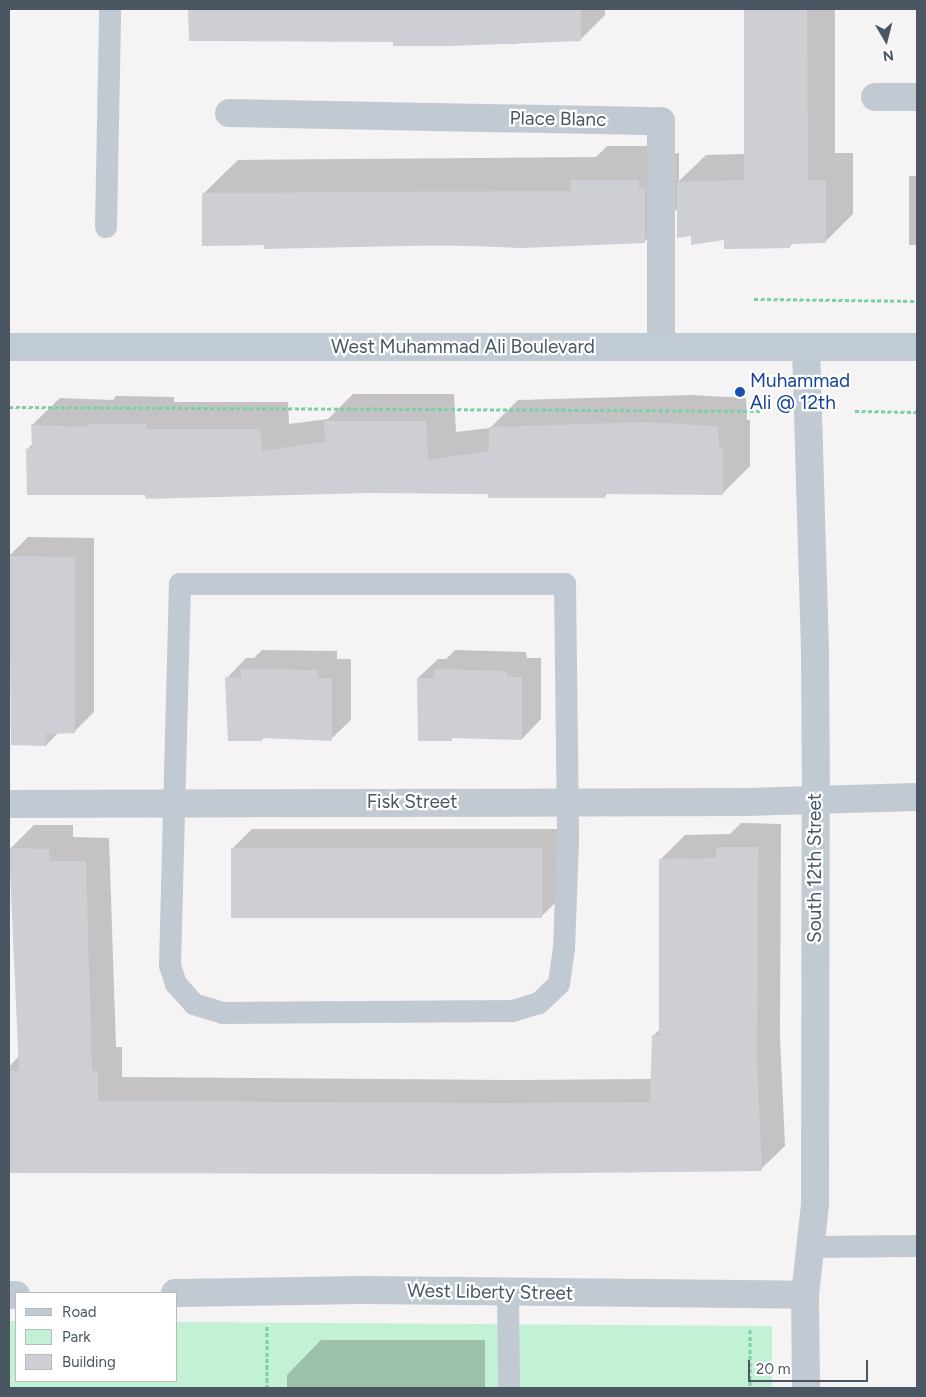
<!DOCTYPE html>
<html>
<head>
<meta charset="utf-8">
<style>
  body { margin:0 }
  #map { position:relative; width:926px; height:1397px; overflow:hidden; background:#f5f3f3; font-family:Figtree,sans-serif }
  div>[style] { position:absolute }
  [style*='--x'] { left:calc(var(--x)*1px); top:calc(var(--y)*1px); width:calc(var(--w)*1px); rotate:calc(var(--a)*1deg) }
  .green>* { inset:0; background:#c3f1d5 }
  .shadow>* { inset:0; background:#0003; transform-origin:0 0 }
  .building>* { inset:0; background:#cdcfd5; transform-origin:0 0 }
  .path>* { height:3px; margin-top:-1.5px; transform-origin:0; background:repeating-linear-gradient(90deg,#7ad0a6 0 4px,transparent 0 6.5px) }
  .service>* { height:22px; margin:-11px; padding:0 11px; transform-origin:11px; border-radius:11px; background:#c1cad2 }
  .minor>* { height:28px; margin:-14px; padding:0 14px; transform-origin:14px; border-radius:14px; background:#c1cad2 }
  .secondary>* { height:28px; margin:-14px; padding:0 14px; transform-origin:14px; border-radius:14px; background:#c1cbd6 }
  .dots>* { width:14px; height:14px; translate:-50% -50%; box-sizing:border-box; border:2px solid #fff; border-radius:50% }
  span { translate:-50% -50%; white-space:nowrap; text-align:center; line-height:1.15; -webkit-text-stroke:4.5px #fff; paint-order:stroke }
  .street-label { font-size:19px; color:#4a5661 }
  .transit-label { font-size:19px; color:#164399 }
  .left { translate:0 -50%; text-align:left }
  .frame { position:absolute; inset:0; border:10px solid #4a5661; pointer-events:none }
  .legend { position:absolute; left:15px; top:1292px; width:162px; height:90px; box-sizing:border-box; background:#fff; border:1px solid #b7bbc0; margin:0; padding:6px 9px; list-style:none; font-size:15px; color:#4a5661 }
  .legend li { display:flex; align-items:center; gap:10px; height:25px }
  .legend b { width:25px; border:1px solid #b7bbc0 }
  .north { position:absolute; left:861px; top:15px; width:50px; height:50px; -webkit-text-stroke:4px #fff; paint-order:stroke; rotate:172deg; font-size:14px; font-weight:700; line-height:20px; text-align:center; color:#4a5661 }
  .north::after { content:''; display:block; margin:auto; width:18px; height:22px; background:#4a5661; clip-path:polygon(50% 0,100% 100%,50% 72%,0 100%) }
  .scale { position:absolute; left:748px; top:1360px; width:120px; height:22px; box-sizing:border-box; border:2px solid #4a5661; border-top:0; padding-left:6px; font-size:15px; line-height:18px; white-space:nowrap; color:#4a5661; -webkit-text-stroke:4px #fff; paint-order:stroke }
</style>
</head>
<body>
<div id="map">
  <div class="green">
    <i style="clip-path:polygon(9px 1321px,16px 1321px,16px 1381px,176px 1381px,176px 1322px,772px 1326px,772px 1388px,9px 1388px)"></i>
  </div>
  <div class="shadow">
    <i style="clip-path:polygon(190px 9px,605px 9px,605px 15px,580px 40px,521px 40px,516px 44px,394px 44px,394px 41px,190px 40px)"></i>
    <i style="clip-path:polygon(745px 9px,835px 9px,835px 153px,853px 153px,853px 214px,825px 242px,794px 242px,789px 247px,693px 235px,678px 208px,645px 241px,558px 246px,204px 244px,203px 194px,238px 160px,596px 157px,607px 146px,672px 146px,673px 154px,679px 153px,679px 181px,706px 155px,745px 154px)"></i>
    <i style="left:917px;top:176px;width:69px;height:8px;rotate:90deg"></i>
    <i style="clip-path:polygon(353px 394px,454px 394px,456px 432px,490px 428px,518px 400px,692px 395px,746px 398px,747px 420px,750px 420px,750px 466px,722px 494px,608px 493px,604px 497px,490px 492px,147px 494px,28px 449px,33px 443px,32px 425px,60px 398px,113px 400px,116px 396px,174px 397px,174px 402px,288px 402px,289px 424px,328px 419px)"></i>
    <i style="clip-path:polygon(28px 537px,94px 538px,94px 712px,74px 732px,59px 732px,47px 744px,12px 744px,9px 556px)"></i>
    <i style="clip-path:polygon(262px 650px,337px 651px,337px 659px,351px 659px,351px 720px,331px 739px,264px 737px,262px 740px,227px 678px,246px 658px,254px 658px)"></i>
    <i style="clip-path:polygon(455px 650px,526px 652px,527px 658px,541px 658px,541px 719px,522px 739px,454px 737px,451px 739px,418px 678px,438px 659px,446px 659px)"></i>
    <i style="clip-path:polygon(741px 823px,781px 824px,780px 1037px,785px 1146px,761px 1169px,9px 1172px,9px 1067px,19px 1056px,10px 849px,34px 825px,73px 825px,73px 837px,109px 838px,116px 1047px,122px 1047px,122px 1077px,516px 1080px,652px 1079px,653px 1036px,660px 1029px,661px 859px,685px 835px,730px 834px)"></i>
    <i style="clip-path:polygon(252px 829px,561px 829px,562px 896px,542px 916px,232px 849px)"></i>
    <i style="clip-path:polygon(321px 1340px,485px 1340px,485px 1388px,287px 1388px,287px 1375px)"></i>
  </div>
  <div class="building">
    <i style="clip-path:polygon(188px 9px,581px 9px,581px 41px,448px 46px,393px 46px,393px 42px,189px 41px)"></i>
    <i style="clip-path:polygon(744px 9px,807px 9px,808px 180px,826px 180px,826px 243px,790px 244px,790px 248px,724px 249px,724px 240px,691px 245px,691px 236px,677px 238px,677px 182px,744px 180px)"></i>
    <i style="clip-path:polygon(571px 180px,639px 180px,639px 188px,645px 187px,645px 243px,521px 248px,448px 245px,264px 249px,264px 245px,202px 246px,202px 193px,571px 191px)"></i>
    <i style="clip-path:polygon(324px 421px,426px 421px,428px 460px,489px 451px,489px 427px,644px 422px,718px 426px,719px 447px,723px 447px,723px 495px,604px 494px,605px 498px,488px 498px,488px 494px,368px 493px,146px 499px,145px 495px,27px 495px,26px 449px,32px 448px,31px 425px,87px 427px,87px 424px,146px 424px,146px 429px,260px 429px,262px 451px,325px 442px)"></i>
    <i style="clip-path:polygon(9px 556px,75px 557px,75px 733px,46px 734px,47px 746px,11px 745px)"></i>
    <i style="clip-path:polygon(241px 669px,318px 670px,318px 678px,332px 678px,332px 741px,262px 738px,262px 741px,228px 741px,225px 677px,241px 678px)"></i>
    <i style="clip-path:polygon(434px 669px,507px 671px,508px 677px,522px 677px,522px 740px,452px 738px,452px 741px,418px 741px,417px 678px,434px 678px)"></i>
    <i style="clip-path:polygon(716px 847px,758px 847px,757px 1062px,762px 1171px,491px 1174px,9px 1173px,9px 1071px,19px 1071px,9px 848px,49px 849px,50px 861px,86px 861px,92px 1071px,98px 1071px,98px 1101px,491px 1103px,650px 1102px,652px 1035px,659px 1036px,659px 859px,716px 858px)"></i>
    <i style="left:231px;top:848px;width:311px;height:70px"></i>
  </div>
  <div class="path">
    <i style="--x:754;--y:299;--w:163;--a:0.7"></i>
    <i style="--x:9;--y:407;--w:754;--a:0.3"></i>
    <i style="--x:855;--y:411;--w:62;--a:0.9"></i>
    <i style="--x:267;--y:1326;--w:62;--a:90"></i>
    <i style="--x:750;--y:1330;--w:58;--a:90"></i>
  </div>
  <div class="service">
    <i style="--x:106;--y:227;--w:218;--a:-88.9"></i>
    <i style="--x:180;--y:584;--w:385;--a:0"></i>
    <i style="--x:565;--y:584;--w:257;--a:89.3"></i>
    <i style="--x:568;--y:841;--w:107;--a:92.1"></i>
    <i style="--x:564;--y:948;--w:36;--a:98"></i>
    <i style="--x:559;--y:984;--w:28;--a:136"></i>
    <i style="--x:539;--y:1003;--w:28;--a:163"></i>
    <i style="--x:512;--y:1011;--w:289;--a:179.6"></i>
    <i style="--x:223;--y:1013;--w:30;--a:-163"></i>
    <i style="--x:194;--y:1004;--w:27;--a:-132"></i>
    <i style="--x:176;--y:984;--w:20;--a:-108"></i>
    <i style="--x:170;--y:965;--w:381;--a:-88.5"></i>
    <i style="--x:810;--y:1247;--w:107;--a:-0.5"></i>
    <i style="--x:508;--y:1292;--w:96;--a:89.4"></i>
  </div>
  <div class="minor">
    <i style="--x:875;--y:97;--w:42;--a:0"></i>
    <i style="--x:229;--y:113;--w:432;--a:1.1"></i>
    <i style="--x:661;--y:121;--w:225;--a:90"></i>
    <i style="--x:9;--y:804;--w:740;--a:-0.15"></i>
    <i style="--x:749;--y:802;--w:168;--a:-1.7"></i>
    <i style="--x:175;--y:1293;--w:188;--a:-0.9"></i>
    <i style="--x:363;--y:1290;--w:442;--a:0.6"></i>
    <i style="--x:9;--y:1295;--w:7;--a:0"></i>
    <i style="--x:806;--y:1388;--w:93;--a:-90.6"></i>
    <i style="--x:805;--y:1295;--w:92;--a:-83.7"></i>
    <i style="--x:815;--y:1204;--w:406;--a:-89.9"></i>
    <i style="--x:816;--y:798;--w:148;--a:-90.4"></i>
    <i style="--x:815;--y:650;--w:303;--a:-91.7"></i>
  </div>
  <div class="secondary">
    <i style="--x:9;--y:347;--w:908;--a:0"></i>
  </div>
  <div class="dots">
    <i style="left:740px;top:392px;background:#1a4fb4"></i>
  </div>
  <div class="street-label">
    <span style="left:558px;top:119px;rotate:1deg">Place Blanc</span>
    <span style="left:463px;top:347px">West Muhammad Ali Boulevard</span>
    <span style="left:412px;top:802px">Fisk Street</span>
    <span style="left:815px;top:868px;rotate:-90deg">South 12th Street</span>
    <span style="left:490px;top:1292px;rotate:1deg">West Liberty Street</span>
  </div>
  <div class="transit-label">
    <span class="left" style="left:750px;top:392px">Muhammad<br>Ali @ 12th</span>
  </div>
  <div class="frame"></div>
  <ul class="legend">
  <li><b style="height:6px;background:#c1cbd6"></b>Road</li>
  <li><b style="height:14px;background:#c3f1d5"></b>Park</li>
  <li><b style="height:14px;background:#cdcfd5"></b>Building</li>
  </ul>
  <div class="north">N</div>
  <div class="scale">20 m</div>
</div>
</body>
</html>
